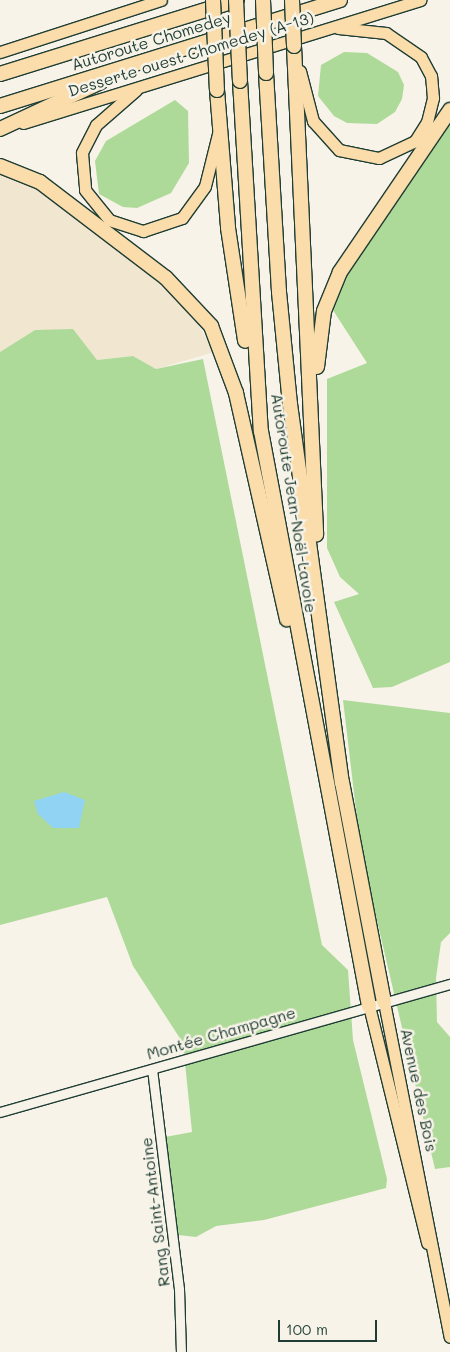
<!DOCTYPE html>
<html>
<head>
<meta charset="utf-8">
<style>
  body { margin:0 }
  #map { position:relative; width:450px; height:1352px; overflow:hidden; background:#f7f3e8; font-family:Mali,sans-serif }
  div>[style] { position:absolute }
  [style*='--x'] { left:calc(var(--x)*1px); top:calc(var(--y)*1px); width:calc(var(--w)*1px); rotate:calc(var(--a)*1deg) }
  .built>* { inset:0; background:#f1e6d0 }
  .green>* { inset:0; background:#aeda99 }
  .water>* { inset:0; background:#90d3f2 }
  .roads { filter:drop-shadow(1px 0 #1f3d34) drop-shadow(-1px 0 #1f3d34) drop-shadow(0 1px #1f3d34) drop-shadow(0 -1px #1f3d34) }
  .minor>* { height:9px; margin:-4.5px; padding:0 4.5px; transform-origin:4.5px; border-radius:4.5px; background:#f7f3e8 }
  .major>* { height:11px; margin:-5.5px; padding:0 5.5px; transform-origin:5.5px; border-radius:5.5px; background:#faddab }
  .highway>* { height:14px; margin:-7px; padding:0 7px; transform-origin:7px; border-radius:7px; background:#faddab }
  .bridges { filter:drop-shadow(1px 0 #1f3d34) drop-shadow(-1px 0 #1f3d34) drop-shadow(0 1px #1f3d34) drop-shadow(0 -1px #1f3d34) }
  .highway-bridge>* { height:14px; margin:-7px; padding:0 7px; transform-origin:7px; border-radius:7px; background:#faddab }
  span { translate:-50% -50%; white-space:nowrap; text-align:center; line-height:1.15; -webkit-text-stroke:5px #f7f3e8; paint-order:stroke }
  .street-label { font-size:16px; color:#1f3d34 }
  .scale { position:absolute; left:278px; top:1320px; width:99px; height:22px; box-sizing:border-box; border:2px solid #1f3d34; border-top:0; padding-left:6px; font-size:15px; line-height:18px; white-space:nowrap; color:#1f3d34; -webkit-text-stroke:4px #f7f3e8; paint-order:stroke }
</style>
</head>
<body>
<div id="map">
  <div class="built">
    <i style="clip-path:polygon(0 171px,33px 183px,186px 304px,214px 352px,156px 369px,133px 356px,97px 360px,35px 330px,0 352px)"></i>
  </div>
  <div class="green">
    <i style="clip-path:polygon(344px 52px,367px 53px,398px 72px,404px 85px,402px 99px,395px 112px,377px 124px,347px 123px,334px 116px,318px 96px,321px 65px)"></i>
    <i style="clip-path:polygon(175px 100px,188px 111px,189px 163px,171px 193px,137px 208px,123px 207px,99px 194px,95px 161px,106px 141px)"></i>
    <i style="clip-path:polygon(450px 124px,450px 662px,392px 687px,373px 688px,334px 602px,359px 594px,340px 577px,327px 548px,327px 379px,367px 363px,331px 307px,349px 267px)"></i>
    <i style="clip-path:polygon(73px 329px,97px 360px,133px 356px,156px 369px,203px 359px,322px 945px,348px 970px,353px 1040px,387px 1179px,386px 1188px,264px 1220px,216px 1226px,196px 1237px,178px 1235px,165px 1137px,192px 1132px,183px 1043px,133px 966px,107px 897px,0 925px,0 352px,35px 330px)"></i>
    <i style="clip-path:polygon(343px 700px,450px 713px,450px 933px,441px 942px,436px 978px,437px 1022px,450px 1037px,450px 1167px,435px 1169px,361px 852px)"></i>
  </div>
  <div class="water">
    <i style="clip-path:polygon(64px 792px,85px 800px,79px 828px,53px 828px,38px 814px,34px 801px)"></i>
  </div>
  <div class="roads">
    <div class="minor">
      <i style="--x:152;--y:1069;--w:222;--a:83"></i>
      <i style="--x:179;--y:1289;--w:63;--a:88.2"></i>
      <i style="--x:0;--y:1112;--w:468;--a:-15.9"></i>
    </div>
    <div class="major">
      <i style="--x:0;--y:52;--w:169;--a:-17.9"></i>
      <i style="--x:300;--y:71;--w:52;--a:75.4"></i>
      <i style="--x:313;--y:121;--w:39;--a:48"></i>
      <i style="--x:339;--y:150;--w:41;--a:11.3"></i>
      <i style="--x:379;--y:158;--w:40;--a:-25"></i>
      <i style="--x:415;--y:141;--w:22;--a:-58"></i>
      <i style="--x:427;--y:122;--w:25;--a:-76"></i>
      <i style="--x:433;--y:98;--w:22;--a:-95"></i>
      <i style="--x:431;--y:76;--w:21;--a:-118"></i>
      <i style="--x:421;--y:57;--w:42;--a:-145.6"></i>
      <i style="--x:386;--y:33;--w:48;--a:-174.1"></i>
      <i style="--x:136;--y:90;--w:53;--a:138.8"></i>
      <i style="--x:96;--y:125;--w:31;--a:117"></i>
      <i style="--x:82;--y:153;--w:37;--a:85"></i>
      <i style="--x:85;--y:190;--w:38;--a:51"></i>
      <i style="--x:109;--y:220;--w:36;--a:18"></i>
      <i style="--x:143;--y:231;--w:41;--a:-18.4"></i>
      <i style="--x:182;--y:218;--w:39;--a:-54"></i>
      <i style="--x:205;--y:186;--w:54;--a:-76"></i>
      <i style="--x:23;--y:123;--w:416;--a:-17.2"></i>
      <i style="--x:384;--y:1002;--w:341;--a:78.9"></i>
      <i style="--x:369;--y:1006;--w:244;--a:76.2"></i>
    </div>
    <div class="highway">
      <i style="--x:294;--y:46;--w:489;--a:87.4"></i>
      <i style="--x:266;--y:73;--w:219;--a:86.6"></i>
      <i style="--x:279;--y:292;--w:113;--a:84.4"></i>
      <i style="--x:290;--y:404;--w:382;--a:82.2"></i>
      <i style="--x:342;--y:782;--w:224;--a:79.2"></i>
      <i style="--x:0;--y:74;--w:248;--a:-17.3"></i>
      <i style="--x:240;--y:81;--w:351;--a:86.6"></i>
      <i style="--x:261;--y:431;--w:585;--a:79.36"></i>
      <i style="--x:217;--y:90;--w:138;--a:85.4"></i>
      <i style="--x:228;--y:228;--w:114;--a:81.4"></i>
      <i style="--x:0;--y:106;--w:356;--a:-17.3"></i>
      <i style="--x:0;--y:129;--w:111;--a:-25"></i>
      <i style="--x:0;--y:166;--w:43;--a:21.8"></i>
      <i style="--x:40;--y:182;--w:158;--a:37.3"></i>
      <i style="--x:166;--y:278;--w:66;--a:46.8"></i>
      <i style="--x:211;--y:326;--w:72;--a:69.5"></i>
      <i style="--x:236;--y:393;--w:232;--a:77.3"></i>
      <i style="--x:317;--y:367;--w:56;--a:-82.9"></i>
      <i style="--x:324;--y:311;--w:42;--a:-67.7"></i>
      <i style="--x:340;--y:272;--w:196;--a:-55.8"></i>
    </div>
  </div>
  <div class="bridges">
    <div class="highway-bridge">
      <i style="--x:213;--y:0;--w:90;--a:87.5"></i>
      <i style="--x:236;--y:0;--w:81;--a:87.2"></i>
      <i style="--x:263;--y:0;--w:73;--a:87.6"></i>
      <i style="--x:292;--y:0;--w:46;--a:87.5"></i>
    </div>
  </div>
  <div class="street-label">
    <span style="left:151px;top:41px;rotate:-17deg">Autoroute Chomedey</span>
    <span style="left:191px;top:54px;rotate:-17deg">Desserte ouest Chomedey (A-13)</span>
    <span style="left:294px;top:503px;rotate:81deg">Autoroute Jean-Noël-Lavoie</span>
    <span style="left:221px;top:1033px;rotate:-16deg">Montée Champagne</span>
    <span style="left:419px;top:1090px;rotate:78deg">Avenue des Bois</span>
    <span style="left:155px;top:1212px;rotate:-97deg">Rang Saint-Antoine</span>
  </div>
  <div class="scale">100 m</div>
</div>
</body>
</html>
